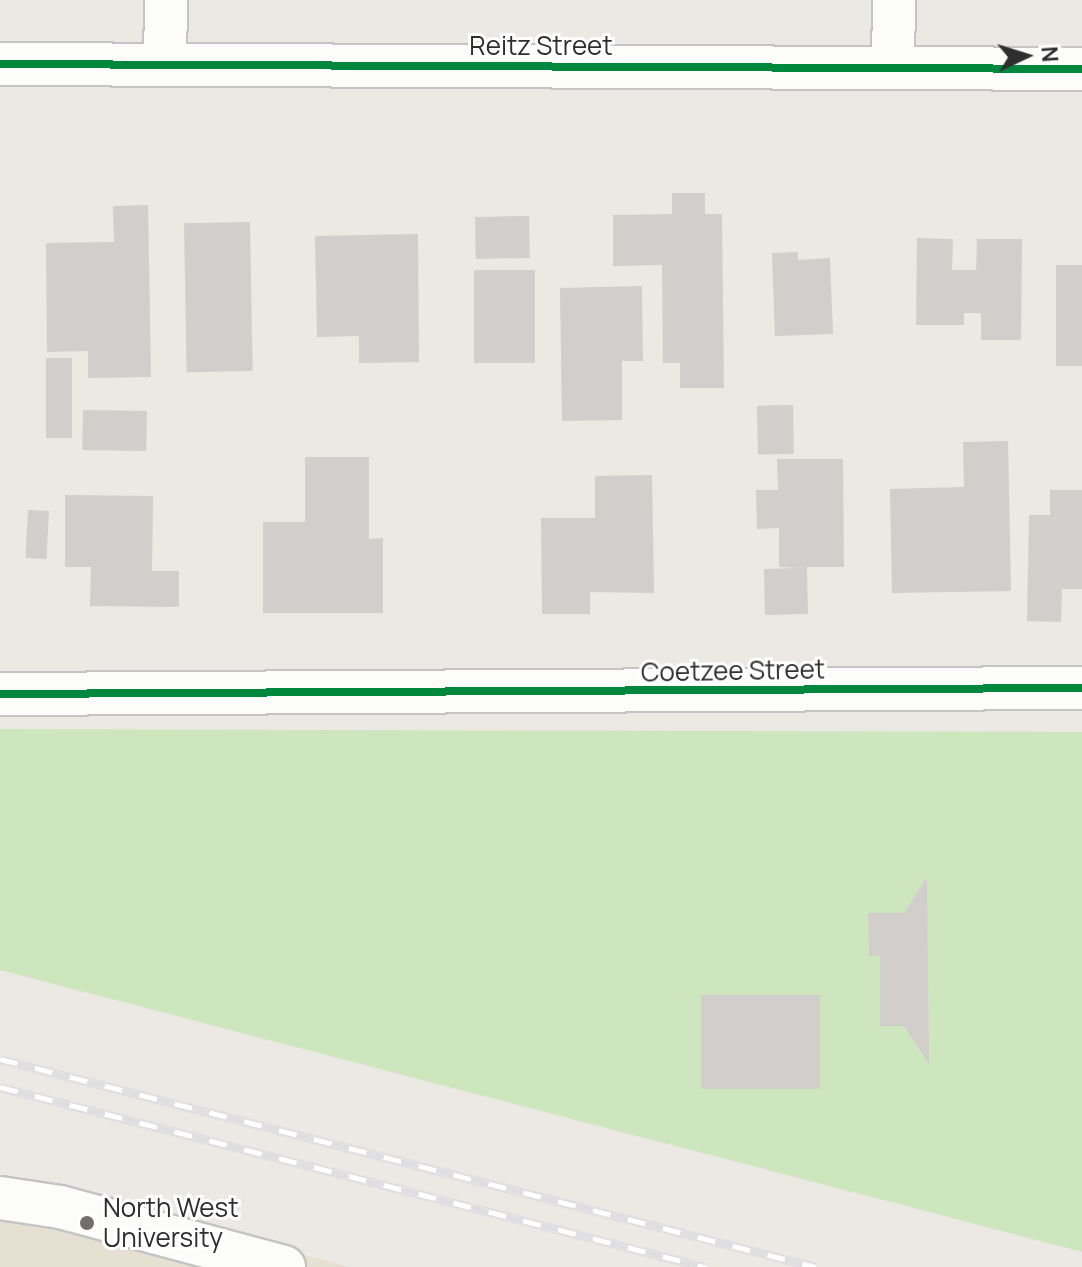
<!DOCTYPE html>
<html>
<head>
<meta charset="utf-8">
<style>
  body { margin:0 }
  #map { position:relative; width:1082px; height:1267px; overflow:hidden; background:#ece8e4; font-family:Manrope,sans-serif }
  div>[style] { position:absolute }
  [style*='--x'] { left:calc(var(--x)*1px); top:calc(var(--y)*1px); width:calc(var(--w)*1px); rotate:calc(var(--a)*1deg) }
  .education>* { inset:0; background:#e6e0d3 }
  .green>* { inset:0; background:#cee6be }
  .building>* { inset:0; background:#d1cecb; transform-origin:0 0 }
  .roads { filter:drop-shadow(2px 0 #c5c4c5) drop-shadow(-2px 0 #c5c4c5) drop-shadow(0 2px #c5c4c5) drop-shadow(0 -2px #c5c4c5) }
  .street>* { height:42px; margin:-21px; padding:0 21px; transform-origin:21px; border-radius:21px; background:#fcfcfb }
  .rail>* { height:9px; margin-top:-4.5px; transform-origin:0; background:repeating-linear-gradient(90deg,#fff 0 18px,#dfdfe1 0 36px); box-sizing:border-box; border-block:2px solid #dfdfe1 }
  .cycleway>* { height:8px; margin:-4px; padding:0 4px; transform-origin:4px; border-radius:4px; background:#00873e }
  .dots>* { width:22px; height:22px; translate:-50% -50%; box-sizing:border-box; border:4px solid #fff; border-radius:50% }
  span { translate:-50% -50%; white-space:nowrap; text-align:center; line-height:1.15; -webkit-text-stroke:6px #fff; paint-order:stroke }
  .street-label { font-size:26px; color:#2e2e2e }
  .poi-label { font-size:26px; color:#2e2e2e }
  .left { translate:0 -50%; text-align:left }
  .north { position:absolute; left:986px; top:16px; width:80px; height:80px; -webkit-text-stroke:6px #fff; paint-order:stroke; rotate:86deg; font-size:22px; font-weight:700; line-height:32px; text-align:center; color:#2e2e2e }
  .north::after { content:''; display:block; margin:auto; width:28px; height:36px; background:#2e2e2e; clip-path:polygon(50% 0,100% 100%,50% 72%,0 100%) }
</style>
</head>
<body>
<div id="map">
  <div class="education">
    <i style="clip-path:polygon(0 1178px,350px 1267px,0 1267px)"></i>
  </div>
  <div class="green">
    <i style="clip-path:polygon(0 729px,1082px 732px,1082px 1252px,0 970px)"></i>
  </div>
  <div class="building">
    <i style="clip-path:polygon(672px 193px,705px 193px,705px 214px,722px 214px,724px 388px,680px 388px,680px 363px,663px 363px,662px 265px,613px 266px,613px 215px,672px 214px)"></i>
    <i style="clip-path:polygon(148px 205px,151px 377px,88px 378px,88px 351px,47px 352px,46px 243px,114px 242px,113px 206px)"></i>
    <i style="left:529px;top:216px;width:42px;height:54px;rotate:89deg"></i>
    <i style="left:250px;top:222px;width:149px;height:66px;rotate:89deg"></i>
    <i style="clip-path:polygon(418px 234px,419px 362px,359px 363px,359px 336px,317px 337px,315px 236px)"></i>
    <i style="clip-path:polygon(917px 238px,953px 239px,952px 270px,976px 270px,977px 239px,1022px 239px,1021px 340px,981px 340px,981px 313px,964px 313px,964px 325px,916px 325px)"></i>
    <i style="clip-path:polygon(798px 252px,798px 260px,830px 258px,833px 334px,775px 336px,772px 253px)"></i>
    <i style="left:1056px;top:265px;width:26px;height:101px"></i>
    <i style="left:474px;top:270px;width:61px;height:93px"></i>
    <i style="clip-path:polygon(642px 286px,643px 361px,622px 361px,622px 420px,562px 421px,560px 288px)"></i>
    <i style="left:46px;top:358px;width:26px;height:80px"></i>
    <i style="left:793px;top:405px;width:49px;height:36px;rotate:89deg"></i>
    <i style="left:83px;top:410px;width:64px;height:40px;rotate:1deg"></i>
    <i style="clip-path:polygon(1008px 441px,1011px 591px,892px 593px,890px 489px,964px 487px,963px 442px)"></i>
    <i style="clip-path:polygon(305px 457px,369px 457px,369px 539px,383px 538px,383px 613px,263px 613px,263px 522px,305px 522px)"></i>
    <i style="clip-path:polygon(777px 459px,843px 459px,844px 567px,807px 567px,808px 614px,765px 615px,764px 569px,798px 568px,779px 567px,779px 528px,757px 529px,756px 490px,778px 490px)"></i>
    <i style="clip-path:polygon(652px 475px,654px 593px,590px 592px,590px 614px,542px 614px,541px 518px,595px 518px,595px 476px)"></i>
    <i style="clip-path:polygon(1050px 490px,1082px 490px,1082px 589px,1062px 589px,1061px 622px,1027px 621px,1029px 515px,1050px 515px)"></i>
    <i style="clip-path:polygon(65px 495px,153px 496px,152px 571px,179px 571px,179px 607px,90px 606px,91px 567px,65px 567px)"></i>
    <i style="left:28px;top:510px;width:21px;height:48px;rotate:3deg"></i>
    <i style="clip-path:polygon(927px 877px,929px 1064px,904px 1026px,880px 1026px,880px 956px,869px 956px,868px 913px,904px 913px)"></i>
    <i style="left:701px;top:995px;width:119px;height:94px"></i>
  </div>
  <div class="roads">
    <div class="street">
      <i style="--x:0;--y:64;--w:1082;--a:0.26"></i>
      <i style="--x:165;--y:64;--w:64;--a:-89.1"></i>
      <i style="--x:893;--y:68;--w:68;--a:-89.2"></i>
      <i style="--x:0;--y:694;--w:1082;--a:-0.32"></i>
      <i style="--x:0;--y:1198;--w:61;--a:8.5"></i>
      <i style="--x:60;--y:1207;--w:232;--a:15"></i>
    </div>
  </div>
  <div class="rail">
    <i style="--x:0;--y:1059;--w:842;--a:14.3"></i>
    <i style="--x:0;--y:1087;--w:728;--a:14.32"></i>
  </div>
  <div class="cycleway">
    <i style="--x:0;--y:64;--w:1082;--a:0.26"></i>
    <i style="--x:0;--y:694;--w:1082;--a:-0.32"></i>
  </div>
  <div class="dots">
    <i style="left:87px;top:1223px;background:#706f6e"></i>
  </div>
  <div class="street-label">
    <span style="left:541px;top:46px">Reitz Street</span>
    <span style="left:733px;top:671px;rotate:-1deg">Coetzee Street</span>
  </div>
  <div class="poi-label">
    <span class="left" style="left:103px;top:1223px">North West<br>University</span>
  </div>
  <div class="north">N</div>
</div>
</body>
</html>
